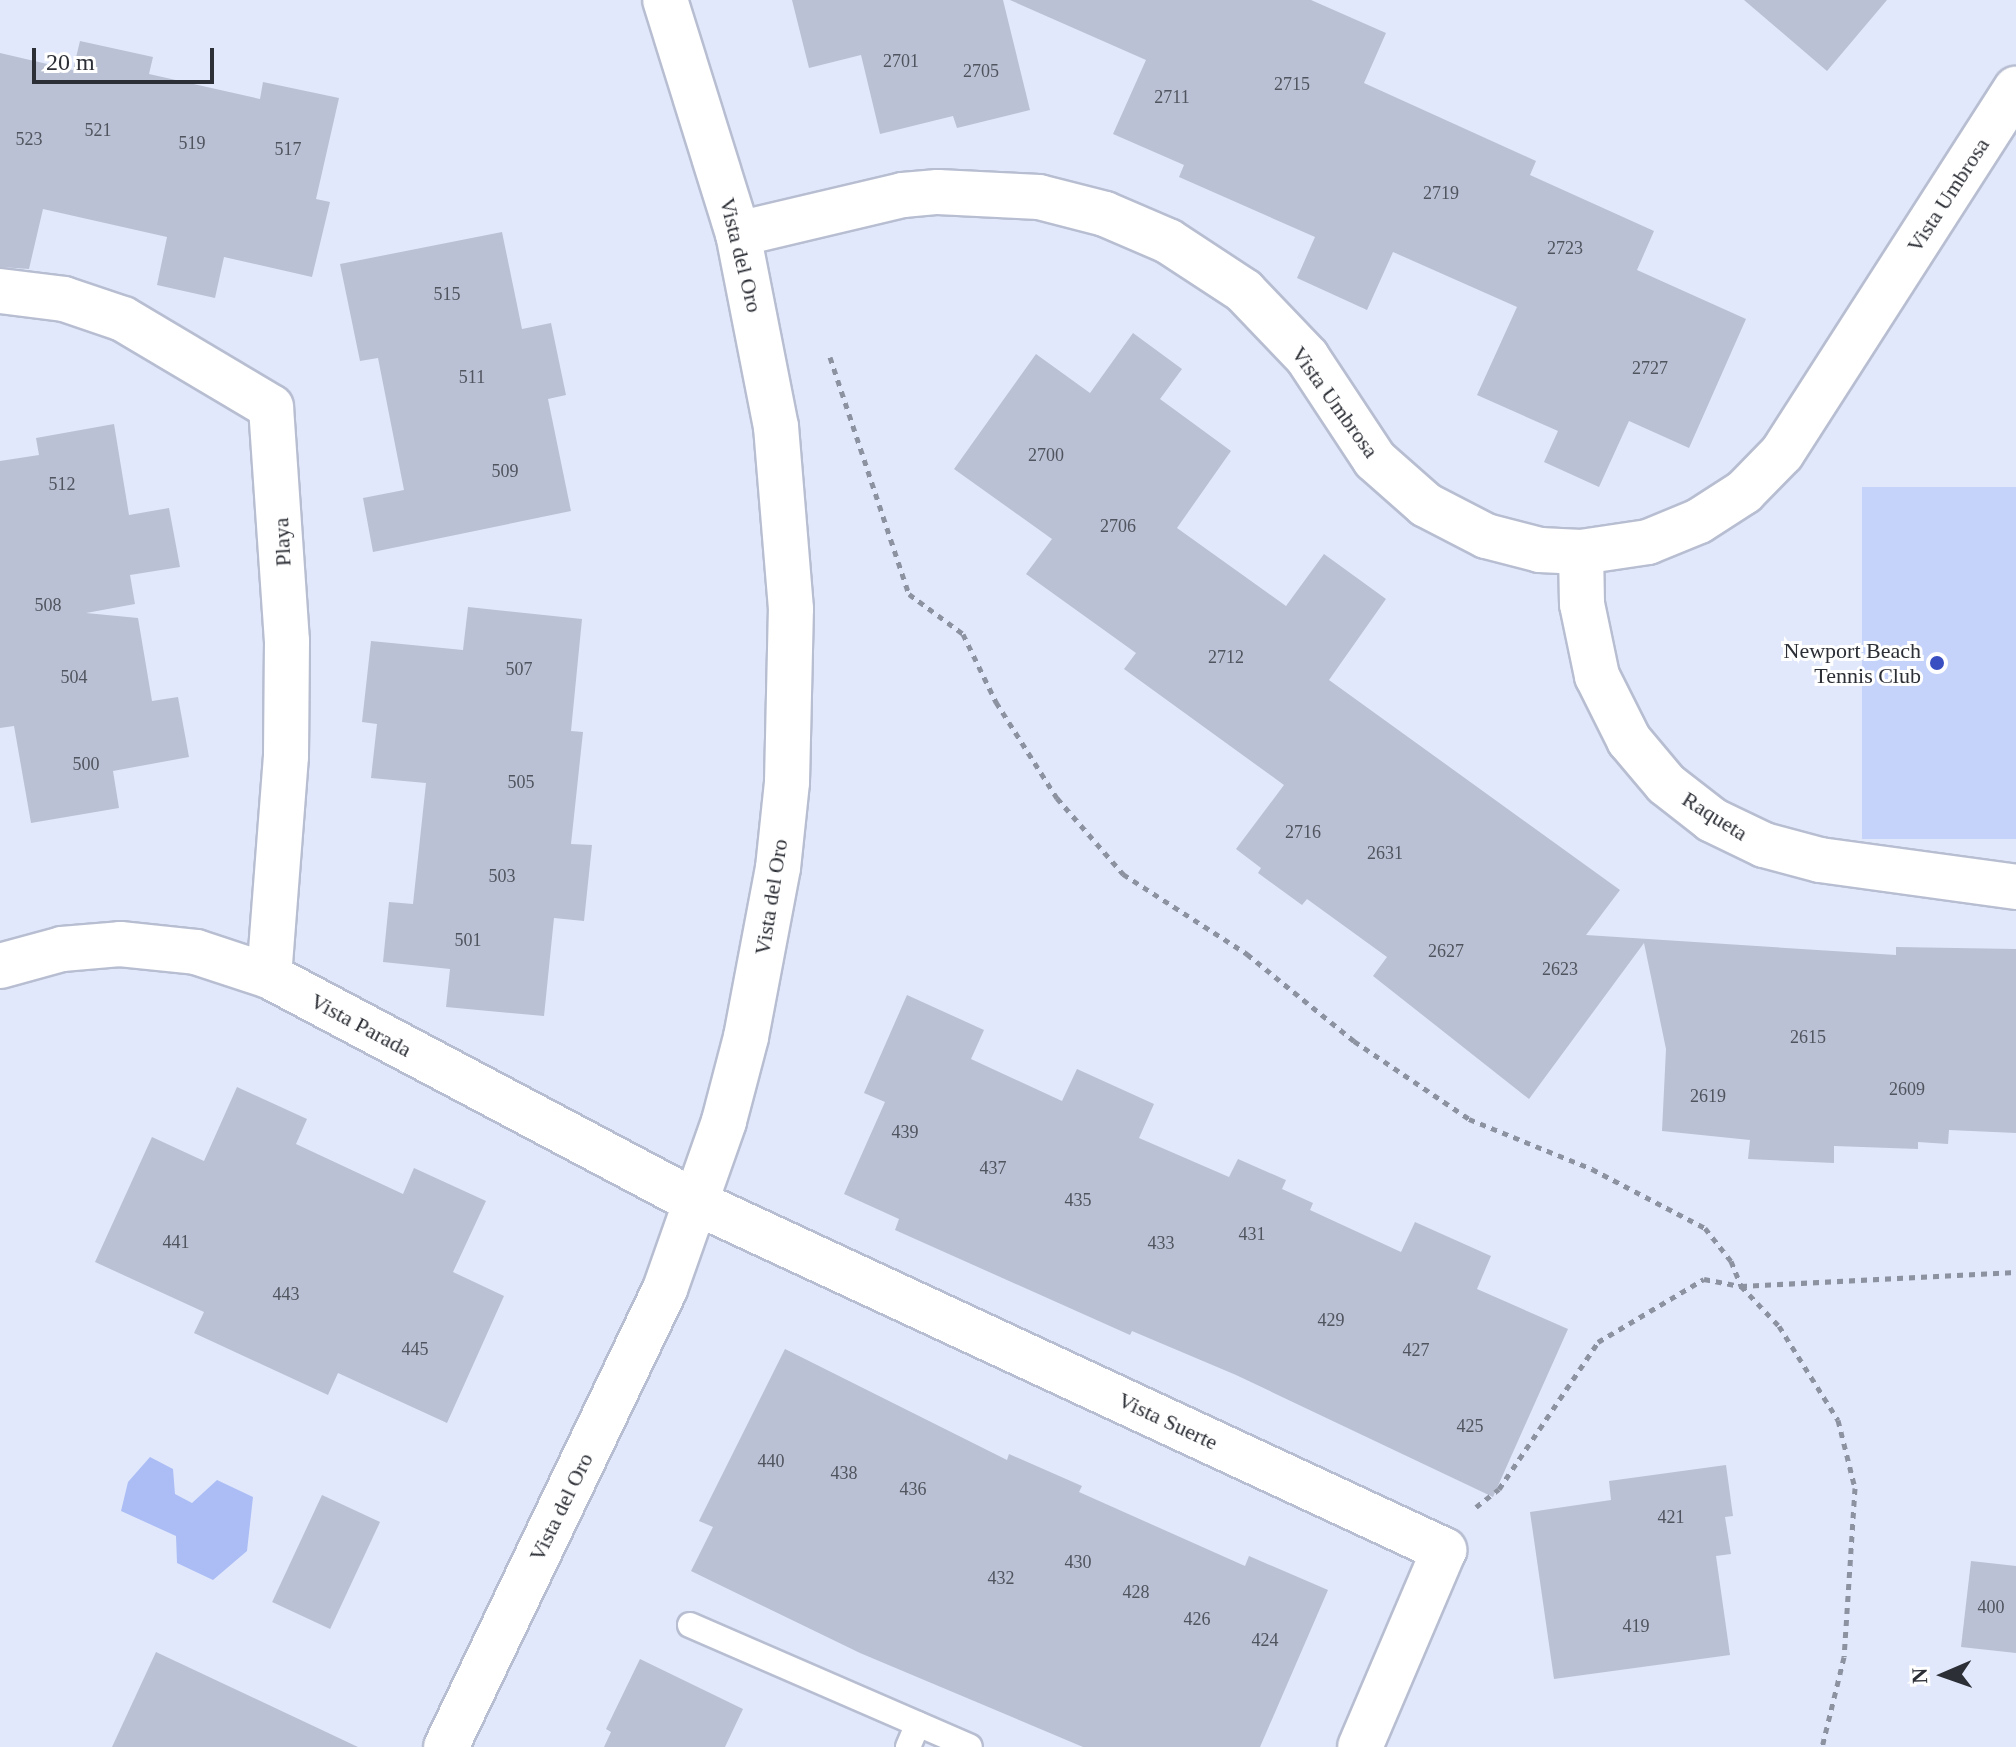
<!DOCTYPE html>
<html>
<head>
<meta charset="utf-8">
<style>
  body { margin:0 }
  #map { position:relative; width:2016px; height:1747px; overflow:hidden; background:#e1e8fc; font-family:Georgia,serif }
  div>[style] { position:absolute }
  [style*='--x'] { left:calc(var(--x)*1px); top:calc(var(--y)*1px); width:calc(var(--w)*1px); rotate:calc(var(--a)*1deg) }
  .green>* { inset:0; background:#c5d3fb; transform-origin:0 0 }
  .water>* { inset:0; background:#abbdf4 }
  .building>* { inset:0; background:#bac1d4; transform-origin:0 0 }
  .path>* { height:5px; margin-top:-2.5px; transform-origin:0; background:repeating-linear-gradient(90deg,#8d92a0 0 6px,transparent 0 12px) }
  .roads { filter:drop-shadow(2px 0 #b8bed1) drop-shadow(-2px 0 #b8bed1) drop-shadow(0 2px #b8bed1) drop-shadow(0 -2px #b8bed1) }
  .service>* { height:24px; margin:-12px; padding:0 12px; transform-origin:12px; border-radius:12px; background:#fff }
  .minor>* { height:44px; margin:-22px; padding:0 22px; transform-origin:22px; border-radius:22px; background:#fff }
  .tertiary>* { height:44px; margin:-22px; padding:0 22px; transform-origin:22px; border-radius:22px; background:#fff }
  .dots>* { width:22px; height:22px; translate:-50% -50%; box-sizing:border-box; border:4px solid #fff; border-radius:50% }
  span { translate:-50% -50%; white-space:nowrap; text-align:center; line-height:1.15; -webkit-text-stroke:6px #fff; paint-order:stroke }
  .number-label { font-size:18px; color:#50545e }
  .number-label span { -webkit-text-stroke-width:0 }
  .street-label { font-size:22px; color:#2c2f36 }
  .poi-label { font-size:22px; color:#2c2f36 }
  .right { translate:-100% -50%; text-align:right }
  .north { position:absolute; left:1904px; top:1635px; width:80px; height:80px; -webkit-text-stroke:6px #fff; paint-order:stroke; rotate:268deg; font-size:22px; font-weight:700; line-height:32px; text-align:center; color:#2c2f36 }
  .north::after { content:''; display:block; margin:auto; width:28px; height:36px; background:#2c2f36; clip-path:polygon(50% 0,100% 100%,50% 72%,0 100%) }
  .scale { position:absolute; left:32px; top:48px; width:182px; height:36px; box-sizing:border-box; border:4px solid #2c2f36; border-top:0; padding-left:10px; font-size:24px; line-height:28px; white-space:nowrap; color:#2c2f36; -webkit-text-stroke:6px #fff; paint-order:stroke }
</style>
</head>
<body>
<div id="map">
  <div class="green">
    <i style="left:1862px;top:487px;width:154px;height:352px"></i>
  </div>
  <div class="water">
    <i style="clip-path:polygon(150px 1457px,173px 1469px,175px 1494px,192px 1503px,217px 1480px,253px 1497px,247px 1551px,213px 1580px,177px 1563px,176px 1536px,121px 1511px,128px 1482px)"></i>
  </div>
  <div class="building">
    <i style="clip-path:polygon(792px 0,1003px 0,1030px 110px,957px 128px,953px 116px,880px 134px,861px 55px,809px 68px)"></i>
    <i style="clip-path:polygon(1010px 0,1311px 0,1386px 33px,1364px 83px,1536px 161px,1530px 175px,1654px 231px,1637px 270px,1746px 319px,1689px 448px,1629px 421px,1599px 487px,1544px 462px,1558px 431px,1477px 395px,1517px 307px,1393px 252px,1367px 310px,1297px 278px,1315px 237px,1179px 177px,1184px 165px,1113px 134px,1146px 60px)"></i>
    <i style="clip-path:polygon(1744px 0,1887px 0,1827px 71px)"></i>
    <i style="clip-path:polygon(80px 41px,153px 57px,149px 74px,260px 99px,263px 82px,339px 98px,316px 199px,330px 202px,312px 277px,224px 257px,215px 298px,157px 285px,167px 237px,43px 209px,29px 269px,0 267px,0 53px,73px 70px)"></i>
    <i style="clip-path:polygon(502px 232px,522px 329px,551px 323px,566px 395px,548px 399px,571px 511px,373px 552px,363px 498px,404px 490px,378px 358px,360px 361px,340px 264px)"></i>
    <i style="clip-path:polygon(1133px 333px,1182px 369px,1160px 399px,1231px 451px,1177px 528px,1286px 606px,1324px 554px,1386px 599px,1329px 680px,1620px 890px,1586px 935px,1896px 955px,1896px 947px,2016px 949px,2016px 1133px,1949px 1130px,1948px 1144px,1918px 1142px,1918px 1149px,1834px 1146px,1834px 1163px,1748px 1159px,1750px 1140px,1662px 1131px,1666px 1049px,1644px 943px,1529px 1099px,1373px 976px,1387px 957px,1307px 899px,1302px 905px,1258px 873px,1261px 868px,1236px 849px,1284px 785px,1124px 669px,1136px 653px,1026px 574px,1052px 539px,954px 469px,1036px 354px,1090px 393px)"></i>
    <i style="clip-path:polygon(114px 424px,129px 515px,169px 508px,180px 567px,130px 575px,135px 604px,86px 613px,138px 618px,152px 701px,178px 697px,189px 757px,113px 771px,119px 808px,31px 823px,14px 726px,0 728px,0 461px,39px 455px,36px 438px)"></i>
    <i style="clip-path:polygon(468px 607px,582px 619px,571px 731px,583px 732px,571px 844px,592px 845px,584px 921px,554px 918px,544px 1016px,446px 1007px,450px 969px,383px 962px,389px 902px,413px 904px,426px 783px,371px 778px,377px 724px,362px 722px,371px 641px,463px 650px)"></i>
    <i style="clip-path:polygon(907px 995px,984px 1030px,971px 1059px,1062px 1101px,1077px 1069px,1154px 1104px,1139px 1138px,1229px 1177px,1238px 1159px,1286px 1180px,1282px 1189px,1313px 1203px,1310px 1210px,1401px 1252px,1415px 1222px,1491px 1256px,1477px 1289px,1568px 1329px,1493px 1497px,1236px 1375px,1132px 1331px,1130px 1335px,895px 1230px,899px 1219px,844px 1194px,885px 1102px,864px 1093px)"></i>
    <i style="clip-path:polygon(237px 1087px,307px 1119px,296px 1144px,403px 1194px,414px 1168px,486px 1201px,453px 1272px,504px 1296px,447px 1423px,338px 1373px,328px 1395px,194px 1333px,204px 1312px,95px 1262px,152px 1137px,204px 1161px)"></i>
    <i style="clip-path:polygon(785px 1349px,1007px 1460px,1009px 1454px,1082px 1486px,1079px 1492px,1245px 1566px,1249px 1556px,1328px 1590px,1260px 1747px,1083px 1747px,860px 1653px,691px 1571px,713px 1527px,699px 1521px)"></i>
    <i style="clip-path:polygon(1726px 1465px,1733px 1516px,1725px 1517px,1731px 1554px,1716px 1556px,1730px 1655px,1554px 1679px,1530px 1512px,1611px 1500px,1609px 1481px)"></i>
    <i style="left:322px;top:1495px;width:64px;height:118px;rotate:25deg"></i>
    <i style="clip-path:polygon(1971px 1561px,2016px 1566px,2016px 1653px,1961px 1647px)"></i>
    <i style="clip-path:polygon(156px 1652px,358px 1747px,112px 1747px)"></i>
    <i style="clip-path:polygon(640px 1659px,743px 1709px,725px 1747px,604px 1747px,611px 1732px,606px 1729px)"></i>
  </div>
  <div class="path">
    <i style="--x:830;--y:357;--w:250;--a:71.6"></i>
    <i style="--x:909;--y:594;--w:67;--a:36.5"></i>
    <i style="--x:963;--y:634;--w:76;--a:64.1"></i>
    <i style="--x:996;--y:702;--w:114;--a:57.6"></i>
    <i style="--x:1057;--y:798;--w:101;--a:49"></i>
    <i style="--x:1123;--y:874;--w:148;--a:32.8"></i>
    <i style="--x:1247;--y:954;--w:138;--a:39.1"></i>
    <i style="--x:1354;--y:1041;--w:139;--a:34.1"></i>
    <i style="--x:1469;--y:1119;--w:133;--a:22.1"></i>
    <i style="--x:1592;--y:1169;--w:127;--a:27.6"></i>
    <i style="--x:1705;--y:1228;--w:42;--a:51.8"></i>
    <i style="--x:1731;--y:1261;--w:27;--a:68"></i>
    <i style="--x:1741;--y:1286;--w:55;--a:46.5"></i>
    <i style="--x:1779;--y:1326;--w:111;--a:57.9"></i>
    <i style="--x:1838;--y:1420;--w:70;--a:76"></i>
    <i style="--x:1855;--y:1488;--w:169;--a:93.7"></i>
    <i style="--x:1844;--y:1657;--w:93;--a:103.7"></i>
    <i style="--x:1476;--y:1507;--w:29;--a:-38"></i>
    <i style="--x:1499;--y:1489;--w:177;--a:-56"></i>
    <i style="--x:1598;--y:1342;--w:123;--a:-30.7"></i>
    <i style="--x:1704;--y:1279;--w:38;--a:11"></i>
    <i style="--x:1741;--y:1286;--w:275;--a:-2.9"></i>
  </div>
  <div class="roads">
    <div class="service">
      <i style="--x:690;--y:1625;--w:305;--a:23.5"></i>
      <i style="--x:908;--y:1747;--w:25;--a:-67"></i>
    </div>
    <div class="minor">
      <i style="--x:738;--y:234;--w:170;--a:-13.3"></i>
      <i style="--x:903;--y:195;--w:35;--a:-5"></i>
      <i style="--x:938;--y:192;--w:101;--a:2.8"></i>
      <i style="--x:1039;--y:197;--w:68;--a:14.4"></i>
      <i style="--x:1105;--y:214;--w:69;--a:23.2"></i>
      <i style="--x:1168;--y:241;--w:91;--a:33.3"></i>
      <i style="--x:1244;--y:291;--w:91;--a:46.3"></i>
      <i style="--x:1307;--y:357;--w:123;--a:56.6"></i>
      <i style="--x:1375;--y:460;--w:68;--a:41.4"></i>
      <i style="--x:1426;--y:505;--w:68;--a:27.3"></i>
      <i style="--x:1486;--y:536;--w:56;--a:14.5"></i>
      <i style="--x:1540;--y:550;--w:41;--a:2.8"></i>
      <i style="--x:1581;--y:552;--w:68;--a:-8.5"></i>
      <i style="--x:1648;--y:542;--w:55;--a:-22.4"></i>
      <i style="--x:1699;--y:521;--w:54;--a:-32.8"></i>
      <i style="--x:1744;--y:492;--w:54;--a:-45.7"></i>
      <i style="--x:1782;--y:453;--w:433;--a:-57.3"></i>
      <i style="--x:0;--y:291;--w:64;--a:7.1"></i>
      <i style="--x:64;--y:299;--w:62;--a:18.7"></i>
      <i style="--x:123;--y:319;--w:172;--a:30.7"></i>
      <i style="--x:271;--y:407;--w:235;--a:86.1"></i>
      <i style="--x:287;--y:641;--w:115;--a:90.5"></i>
      <i style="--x:286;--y:756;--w:221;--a:94.4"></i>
      <i style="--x:1581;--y:552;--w:52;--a:88.9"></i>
      <i style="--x:1582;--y:604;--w:74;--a:78.2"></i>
      <i style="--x:1597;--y:676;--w:72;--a:63.4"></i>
      <i style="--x:1629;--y:740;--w:57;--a:49.9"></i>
      <i style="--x:1666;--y:784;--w:58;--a:38"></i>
      <i style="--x:1712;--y:820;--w:58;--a:25.7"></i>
      <i style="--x:1764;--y:845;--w:58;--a:15"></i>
      <i style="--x:1820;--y:860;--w:198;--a:7.8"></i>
      <i style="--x:0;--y:966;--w:64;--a:-15.3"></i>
      <i style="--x:62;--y:949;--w:58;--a:-4.9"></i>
      <i style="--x:120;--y:944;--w:76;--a:6"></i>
      <i style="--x:196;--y:952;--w:77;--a:18.2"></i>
      <i style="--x:269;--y:976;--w:484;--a:27.9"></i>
      <i style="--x:697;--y:1203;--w:824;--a:24.92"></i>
      <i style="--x:1444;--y:1550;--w:214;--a:113.1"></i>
    </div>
    <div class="tertiary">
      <i style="--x:446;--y:1747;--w:508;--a:-64.44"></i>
      <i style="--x:665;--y:1289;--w:178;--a:-70.6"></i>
      <i style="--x:724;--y:1121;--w:87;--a:-75.3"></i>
      <i style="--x:746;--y:1037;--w:172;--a:-79.3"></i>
      <i style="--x:778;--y:868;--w:86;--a:-84"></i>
      <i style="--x:787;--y:782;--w:173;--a:-88.7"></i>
      <i style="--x:791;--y:609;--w:183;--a:-94.7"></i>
      <i style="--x:776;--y:427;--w:197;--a:-101.1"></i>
      <i style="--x:738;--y:234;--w:245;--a:-107.3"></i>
    </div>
  </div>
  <div class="dots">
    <i style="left:1937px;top:663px;background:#394ec1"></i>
  </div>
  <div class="number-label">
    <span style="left:901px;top:61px">2701</span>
    <span style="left:981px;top:71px">2705</span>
    <span style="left:1292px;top:84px">2715</span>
    <span style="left:1172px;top:97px">2711</span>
    <span style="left:98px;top:130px">521</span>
    <span style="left:29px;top:139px">523</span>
    <span style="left:192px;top:143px">519</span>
    <span style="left:288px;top:149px">517</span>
    <span style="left:1441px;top:193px">2719</span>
    <span style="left:1565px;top:248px">2723</span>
    <span style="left:447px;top:294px">515</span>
    <span style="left:1650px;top:368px">2727</span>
    <span style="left:472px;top:377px">511</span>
    <span style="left:1046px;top:455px">2700</span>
    <span style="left:505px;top:471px">509</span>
    <span style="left:62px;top:484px">512</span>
    <span style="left:1118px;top:526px">2706</span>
    <span style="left:48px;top:605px">508</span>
    <span style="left:1226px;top:657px">2712</span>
    <span style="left:519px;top:669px">507</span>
    <span style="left:74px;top:677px">504</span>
    <span style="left:86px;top:764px">500</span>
    <span style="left:521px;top:782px">505</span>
    <span style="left:1303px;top:832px">2716</span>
    <span style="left:1385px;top:853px">2631</span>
    <span style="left:502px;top:876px">503</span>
    <span style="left:468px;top:940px">501</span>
    <span style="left:1446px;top:951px">2627</span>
    <span style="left:1560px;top:969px">2623</span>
    <span style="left:1808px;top:1037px">2615</span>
    <span style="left:1907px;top:1089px">2609</span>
    <span style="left:1708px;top:1096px">2619</span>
    <span style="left:905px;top:1132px">439</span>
    <span style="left:993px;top:1168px">437</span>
    <span style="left:1078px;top:1200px">435</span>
    <span style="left:1252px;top:1234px">431</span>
    <span style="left:176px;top:1242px">441</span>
    <span style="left:1161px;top:1243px">433</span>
    <span style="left:286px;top:1294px">443</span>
    <span style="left:1331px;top:1320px">429</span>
    <span style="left:415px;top:1349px">445</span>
    <span style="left:1416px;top:1350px">427</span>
    <span style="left:1470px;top:1426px">425</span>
    <span style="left:771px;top:1461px">440</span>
    <span style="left:844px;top:1473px">438</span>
    <span style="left:913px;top:1489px">436</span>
    <span style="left:1671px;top:1517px">421</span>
    <span style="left:1078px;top:1562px">430</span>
    <span style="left:1001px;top:1578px">432</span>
    <span style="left:1136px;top:1592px">428</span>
    <span style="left:1991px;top:1607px">400</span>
    <span style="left:1197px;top:1619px">426</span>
    <span style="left:1636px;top:1626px">419</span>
    <span style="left:1265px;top:1640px">424</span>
  </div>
  <div class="street-label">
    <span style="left:1948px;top:195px;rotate:-57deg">Vista Umbrosa</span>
    <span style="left:741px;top:255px;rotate:76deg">Vista del Oro</span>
    <span style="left:1335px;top:402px;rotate:54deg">Vista Umbrosa</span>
    <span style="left:282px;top:542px;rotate:-93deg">Playa</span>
    <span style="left:1715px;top:816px;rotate:32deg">Raqueta</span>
    <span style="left:771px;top:897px;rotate:-81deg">Vista del Oro</span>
    <span style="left:361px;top:1025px;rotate:28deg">Vista Parada</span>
    <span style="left:1168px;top:1421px;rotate:25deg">Vista Suerte</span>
    <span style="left:561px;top:1507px;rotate:-64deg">Vista del Oro</span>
  </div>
  <div class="poi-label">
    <span class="right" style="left:1921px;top:663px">Newport Beach<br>Tennis Club</span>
  </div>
  <div class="north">N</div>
  <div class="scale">20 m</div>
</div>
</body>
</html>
